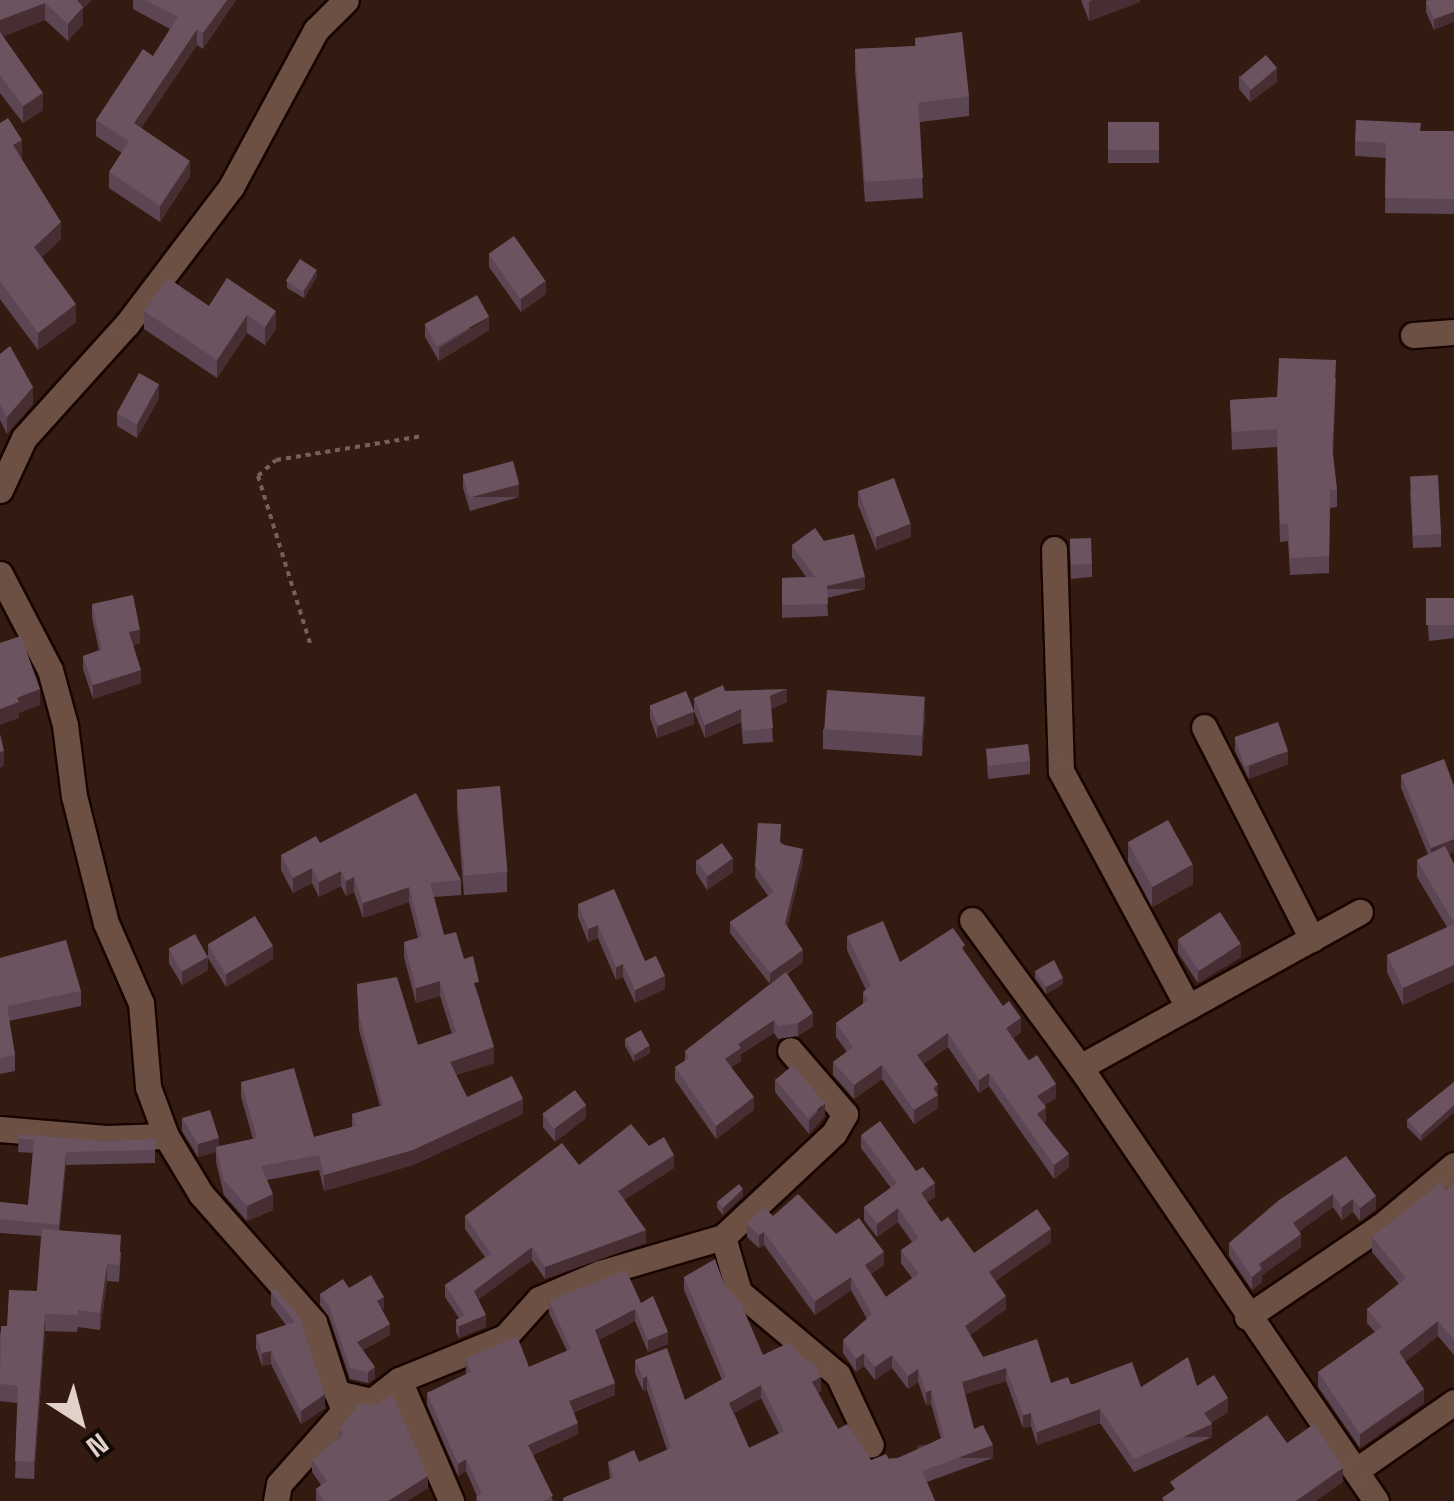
<!DOCTYPE html>
<html>
<head>
<meta charset="utf-8">
<style>
  body { margin:0 }
  #map { position:relative; width:1454px; height:1501px; overflow:hidden; background:#331b11; font-family:"Space Grotesk",sans-serif }
  div>[style] { position:absolute }
  [style*='--x'] { left:calc(var(--x)*1px); top:calc(var(--y)*1px); width:calc(var(--w)*1px); rotate:calc(var(--a)*1deg) }
  .path>* { height:4px; margin-top:-2px; transform-origin:0; background:repeating-linear-gradient(90deg,#766158 0 5px,transparent 0 10px) }
  .roads { filter:drop-shadow(2px 0 #190500) drop-shadow(-2px 0 #190500) drop-shadow(0 2px #190500) drop-shadow(0 -2px #190500) }
  .minor>* { height:25px; margin:-12.5px; padding:0 12.5px; transform-origin:12.5px; border-radius:12.5px; background:#6c5044 }
  .wall>* { inset:0; background:#5d4653; transform-origin:0 0 }
  .shaded-wall>* { inset:0; background:#462e33; transform-origin:0 0 }
  .building>* { inset:0; background:#6b5460; transform-origin:0 0 }
  span { translate:-50% -50%; white-space:nowrap; text-align:center; line-height:1.15; -webkit-text-stroke:9px #130905; paint-order:stroke }
  .north { position:absolute; left:30px; top:1371px; width:100px; height:100px; -webkit-text-stroke:8px #130905; paint-order:stroke; rotate:144deg; font-size:28px; font-weight:700; line-height:40px; text-align:center; color:#e1d1ca }
  .north::after { content:''; display:block; margin:auto; width:35px; height:45px; background:#e1d1ca; clip-path:polygon(50% 0,100% 100%,50% 72%,0 100%) }
</style>
</head>
<body>
<div id="map">
  <div class="path">
    <i style="--x:310;--y:643;--w:175;--a:-107.3"></i>
    <i style="--x:258;--y:476;--w:24;--a:-42"></i>
    <i style="--x:276;--y:460;--w:149;--a:-9.3"></i>
  </div>
  <div class="roads">
    <div class="minor">
      <i style="--x:1413;--y:335;--w:41;--a:-4.2"></i>
      <i style="--x:0;--y:490;--w:57;--a:-65.2"></i>
      <i style="--x:24;--y:438;--w:154;--a:-47.9"></i>
      <i style="--x:127;--y:324;--w:172;--a:-52.8"></i>
      <i style="--x:231;--y:187;--w:179;--a:-61.6"></i>
      <i style="--x:316;--y:30;--w:42;--a:-45"></i>
      <i style="--x:1054;--y:549;--w:222;--a:88.2"></i>
      <i style="--x:1061;--y:771;--w:268;--a:61.7"></i>
      <i style="--x:0;--y:574;--w:108;--a:62.5"></i>
      <i style="--x:50;--y:670;--w:57;--a:74.7"></i>
      <i style="--x:65;--y:725;--w:72;--a:82.8"></i>
      <i style="--x:74;--y:796;--w:131;--a:75.9"></i>
      <i style="--x:106;--y:923;--w:87;--a:66.4"></i>
      <i style="--x:141;--y:1003;--w:84;--a:85.2"></i>
      <i style="--x:148;--y:1087;--w:52;--a:69.8"></i>
      <i style="--x:166;--y:1136;--w:68;--a:58.9"></i>
      <i style="--x:201;--y:1194;--w:171;--a:48.6"></i>
      <i style="--x:314;--y:1322;--w:75;--a:72.1"></i>
      <i style="--x:337;--y:1393;--w:36;--a:13"></i>
      <i style="--x:372;--y:1401;--w:34;--a:-38"></i>
      <i style="--x:399;--y:1380;--w:132;--a:66.7"></i>
      <i style="--x:1204;--y:727;--w:238;--a:63"></i>
      <i style="--x:972;--y:920;--w:182;--a:53.7"></i>
      <i style="--x:1080;--y:1067;--w:525;--a:55.7"></i>
      <i style="--x:1080;--y:1067;--w:320;--a:-29"></i>
      <i style="--x:0;--y:1129;--w:106;--a:4.9"></i>
      <i style="--x:106;--y:1138;--w:60;--a:-1.9"></i>
      <i style="--x:723;--y:1237;--w:57;--a:73.8"></i>
      <i style="--x:739;--y:1292;--w:129;--a:40"></i>
      <i style="--x:838;--y:1375;--w:77;--a:64.8"></i>
      <i style="--x:1247;--y:1317;--w:162;--a:-34.2"></i>
      <i style="--x:1381;--y:1226;--w:95;--a:-39.9"></i>
      <i style="--x:399;--y:1380;--w:114;--a:-22.1"></i>
      <i style="--x:505;--y:1337;--w:51;--a:-48.2"></i>
      <i style="--x:539;--y:1299;--w:66;--a:-23.1"></i>
      <i style="--x:600;--y:1273;--w:128;--a:-16.3"></i>
      <i style="--x:723;--y:1237;--w:152;--a:-43.1"></i>
      <i style="--x:834;--y:1133;--w:22;--a:-60"></i>
      <i style="--x:845;--y:1114;--w:84;--a:-130.7"></i>
      <i style="--x:1358;--y:1469;--w:117;--a:-34.9"></i>
      <i style="--x:276;--y:1501;--w:17;--a:-80"></i>
      <i style="--x:279;--y:1484;--w:98;--a:-48.3"></i>
      <i style="--x:344;--y:1411;--w:19;--a:-111"></i>
    </div>
  </div>
  <div class="wall">
    <i style="clip-path:polygon(0 0,91px 0,83px 9px,83px 24px,68px 41px,45px 20px,3px 36px,43px 110px,23px 123px,0 93px)"></i>
    <i style="clip-path:polygon(133px 0,236px 0,203px 49px,197px 45px,141px 128px,190px 176px,160px 222px,109px 188px,109px 172px,122px 153px,96px 136px,96px 120px,153px 56px,170px 29px,133px 9px)"></i>
    <i style="clip-path:polygon(1081px 0,1140px 0,1140px 2px,1089px 21px)"></i>
    <i style="clip-path:polygon(1454px 0,1434px 30px,1426px 12px,1426px 1px)"></i>
    <i style="clip-path:polygon(915px 38px,969px 96px,969px 116px,920px 122px,923px 198px,865px 202px,855px 69px,855px 49px,915px 46px)"></i>
    <i style="clip-path:polygon(1239px 76px,1277px 82px,1250px 102px,1239px 89px)"></i>
    <i style="left:1159px;top:122px;width:41px;height:51px;rotate:90deg"></i>
    <i style="clip-path:polygon(0 123px,22px 157px,21px 158px,61px 239px,42px 257px,76px 322px,38px 350px,0 299px)"></i>
    <i style="clip-path:polygon(1421px 131px,1454px 131px,1454px 214px,1385px 213px,1386px 158px,1355px 156px,1355px 141px)"></i>
    <i style="clip-path:polygon(489px 254px,546px 294px,521px 312px,489px 267px)"></i>
    <i style="clip-path:polygon(317px 276px,304px 298px,287px 288px,287px 281px)"></i>
    <i style="clip-path:polygon(227px 278px,276px 329px,265px 345px,247px 333px,217px 378px,144px 329px,144px 311px,209px 306px)"></i>
    <i style="clip-path:polygon(425px 324px,489px 330px,439px 361px,425px 337px)"></i>
    <i style="clip-path:polygon(0 354px,33px 404px,7px 434px,0 420px)"></i>
    <i style="clip-path:polygon(1336px 378px,1333px 453px,1337px 490px,1337px 507px,1330px 508px,1329px 573px,1290px 575px,1288px 541px,1280px 542px,1277px 447px,1232px 450px,1230px 400px,1277px 397px)"></i>
    <i style="clip-path:polygon(159px 398px,137px 438px,117px 426px,117px 413px)"></i>
    <i style="clip-path:polygon(463px 475px,519px 497px,470px 511px,463px 488px)"></i>
    <i style="clip-path:polygon(1410px 490px,1441px 534px,1441px 547px,1413px 548px)"></i>
    <i style="clip-path:polygon(858px 491px,911px 537px,876px 550px,858px 505px)"></i>
    <i style="clip-path:polygon(1070px 539px,1092px 564px,1092px 577px,1071px 579px)"></i>
    <i style="clip-path:polygon(824px 541px,865px 589px,827px 598px,828px 616px,782px 618px,782px 578px,806px 577px,792px 557px,792px 545px)"></i>
    <i style="clip-path:polygon(1454px 598px,1454px 638px,1429px 641px,1426px 601px)"></i>
    <i style="clip-path:polygon(92px 604px,140px 643px,133px 645px,141px 683px,93px 699px,83px 669px,83px 656px,99px 650px,92px 618px)"></i>
    <i style="clip-path:polygon(725px 691px,787px 702px,771px 709px,773px 742px,743px 744px,741px 722px,705px 738px,694px 711px,694px 698px)"></i>
    <i style="clip-path:polygon(650px 705px,694px 724px,657px 738px,650px 718px)"></i>
    <i style="clip-path:polygon(925px 716px,922px 756px,823px 749px,823px 729px)"></i>
    <i style="clip-path:polygon(1235px 738px,1288px 764px,1249px 779px,1235px 751px)"></i>
    <i style="clip-path:polygon(986px 748px,1030px 761px,1030px 774px,988px 779px)"></i>
    <i style="clip-path:polygon(1401px 775px,1454px 786px,1454px 852px,1449px 854px,1454px 864px,1454px 981px,1403px 1005px,1387px 972px,1387px 955px,1447px 927px,1417px 877px,1417px 860px,1428px 854px,1401px 788px)"></i>
    <i style="clip-path:polygon(457px 789px,507px 872px,507px 892px,464px 895px,457px 809px)"></i>
    <i style="clip-path:polygon(758px 823px,803px 861px,787px 927px,803px 962px,787px 974px,813px 1026px,798px 1036px,778px 1039px,774px 1033px,741px 1054px,741px 1061px,731px 1067px,754px 1110px,716px 1139px,675px 1080px,675px 1067px,685px 1061px,685px 1051px,770px 984px,730px 933px,730px 922px,768px 896px,755px 877px)"></i>
    <i style="clip-path:polygon(1128px 842px,1193px 884px,1152px 907px,1128px 862px)"></i>
    <i style="clip-path:polygon(320px 843px,461px 880px,461px 895px,434px 897px,444px 935px,464px 959px,479px 997px,494px 1063px,456px 1075px,467px 1097px,523px 1114px,413px 1165px,324px 1191px,319px 1170px,267px 1180px,273px 1210px,247px 1221px,224px 1195px,216px 1162px,216px 1152px,198px 1157px,182px 1131px,182px 1118px,219px 1146px,253px 1139px,241px 1097px,241px 1082px,314px 1137px,352px 1127px,352px 1114px,380px 1106px,359px 1030px,357px 984px,418px 1045px,452px 1034px,440px 996px,416px 1003px,404px 957px,404px 942px,418px 938px,409px 902px,363px 918px,354px 892px,346px 896px,341px 886px,319px 897px,312px 883px,293px 893px,281px 870px,281px 855px)"></i>
    <i style="clip-path:polygon(696px 860px,733px 872px,707px 890px,696px 873px)"></i>
    <i style="clip-path:polygon(578px 904px,645px 961px,665px 989px,635px 1003px,623px 977px,616px 980px,598px 938px,588px 942px,578px 917px)"></i>
    <i style="clip-path:polygon(847px 936px,900px 962px,965px 953px,1021px 1032px,1013px 1038px,1056px 1098px,1044px 1105px,1046px 1121px,1044px 1123px,1069px 1167px,1054px 1179px,989px 1086px,979px 1093px,948px 1047px,923px 1064px,938px 1084px,938px 1108px,914px 1124px,882px 1079px,854px 1099px,833px 1075px,833px 1062px,847px 1052px,836px 1037px,836px 1023px,863px 1004px,863px 992px,866px 990px,847px 950px)"></i>
    <i style="clip-path:polygon(1178px 940px,1241px 957px,1198px 983px,1178px 953px)"></i>
    <i style="clip-path:polygon(208px 944px,273px 959px,226px 987px,208px 958px,208px 970px,182px 985px,169px 963px,169px 949px,208px 956px)"></i>
    <i style="clip-path:polygon(0 958px,81px 991px,81px 1006px,9px 1021px,15px 1055px,15px 1071px,0 1074px)"></i>
    <i style="clip-path:polygon(1035px 971px,1063px 984px,1046px 994px,1035px 978px)"></i>
    <i style="clip-path:polygon(625px 1039px,650px 1053px,634px 1062px,625px 1046px)"></i>
    <i style="clip-path:polygon(775px 1079px,825px 1116px,809px 1134px,775px 1092px)"></i>
    <i style="clip-path:polygon(1454px 1082px,1454px 1112px,1421px 1141px,1407px 1127px,1407px 1120px)"></i>
    <i style="clip-path:polygon(543px 1114px,586px 1118px,555px 1142px,543px 1127px)"></i>
    <i style="clip-path:polygon(19px 1134px,105px 1141px,155px 1139px,155px 1163px,66px 1165px,59px 1231px,121px 1252px,119px 1282px,107px 1281px,100px 1330px,78px 1327px,77px 1332px,45px 1331px,34px 1479px,15px 1478px,18px 1403px,0 1401px,0 1333px,37px 1291px,41px 1236px,0 1233px,0 1202px,28px 1205px,33px 1153px,18px 1152px)"></i>
    <i style="clip-path:polygon(evenodd,861px 1135px,935px 1197px,927px 1202px,941px 1222px,974px 1253px,1051px 1242px,995px 1281px,1006px 1309px,970px 1335px,983px 1357px,1051px 1383px,1141px 1387px,1197px 1386px,1228px 1412px,1211px 1423px,1212px 1437px,1134px 1472px,1100px 1423px,1037px 1445px,1031px 1426px,1023px 1428px,1006px 1381px,965px 1394px,974px 1429px,993px 1458px,927px 1482px,935px 1501px,563px 1501px,563px 1498px,610px 1479px,608px 1462px,639px 1462px,667px 1450px,647px 1390px,643px 1391px,635px 1373px,635px 1360px,685px 1400px,722px 1380px,684px 1290px,684px 1277px,724px 1284px,763px 1355px,821px 1391px,818px 1393px,838px 1429px,871px 1460px,898px 1458px,941px 1439px,931px 1404px,926px 1405px,918px 1382px,908px 1389px,892px 1368px,875px 1380px,864px 1366px,856px 1372px,843px 1353px,843px 1340px,867px 1319px,851px 1290px,815px 1315px,764px 1245px,759px 1248px,747px 1237px,747px 1224px,773px 1216px,836px 1234px,884px 1265px,871px 1274px,886px 1297px,912px 1278px,901px 1263px,901px 1250px,912px 1242px,898px 1222px,877px 1237px,864px 1220px,864px 1207px,891px 1188px,861px 1148px,861px 1135px,761px 1398px,779px 1434px,749px 1448px,734px 1413px,761px 1398px)"></i>
    <i style="clip-path:polygon(649px 1146px,674px 1168px,624px 1200px,646px 1243px,545px 1279px,532px 1260px,478px 1299px,486px 1327px,459px 1338px,456px 1332px,456px 1320px,459px 1318px,445px 1297px,445px 1285px,485px 1257px,465px 1229px,465px 1216px,579px 1165px)"></i>
    <i style="clip-path:polygon(1346px 1156px,1376px 1209px,1360px 1221px,1353px 1212px,1342px 1220px,1333px 1207px,1299px 1231px,1301px 1247px,1262px 1275px,1262px 1282px,1252px 1290px,1229px 1256px,1229px 1243px)"></i>
    <i style="clip-path:polygon(1454px 1182px,1454px 1355px,1438px 1336px,1405px 1362px,1424px 1403px,1360px 1448px,1318px 1387px,1318px 1372px,1375px 1332px,1367px 1323px,1367px 1309px,1399px 1284px,1372px 1252px,1372px 1237px,1445px 1190px)"></i>
    <i style="clip-path:polygon(743px 1196px,723px 1215px,717px 1208px,717px 1202px)"></i>
    <i style="clip-path:polygon(349px 1288px,384px 1308px,382px 1309px,390px 1335px,363px 1350px,375px 1378px,368px 1383px,350px 1379px,329px 1317px,320px 1305px,320px 1294px)"></i>
    <i style="clip-path:polygon(271px 1292px,300px 1317px,325px 1408px,301px 1424px,271px 1364px,262px 1366px,256px 1348px,256px 1335px,286px 1325px,271px 1305px)"></i>
    <i style="clip-path:polygon(549px 1301px,641px 1303px,668px 1344px,648px 1352px,635px 1321px,599px 1340px,615px 1395px,574px 1412px,578px 1434px,533px 1455px,553px 1501px,476px 1501px,477px 1496px,466px 1471px,458px 1476px,427px 1405px,427px 1393px,466px 1374px,465px 1359px,529px 1367px,567px 1351px,549px 1313px)"></i>
    <i style="clip-path:polygon(339px 1429px,428px 1488px,407px 1501px,316px 1501px,316px 1489px,321px 1485px,312px 1472px,312px 1460px,339px 1437px)"></i>
  </div>
  <div class="shaded-wall">
    <i style="clip-path:polygon(77px 0,91px 0,83px 9px,83px 24px,68px 41px,68px 24px)"></i>
    <i style="clip-path:polygon(227px 0,236px 0,203px 49px,203px 33px)"></i>
    <i style="clip-path:polygon(1093px 0,1140px 0,1140px 2px,1089px 21px,1089px 2px)"></i>
    <i style="clip-path:polygon(45px 3px,45px 20px,0 38px,0 20px)"></i>
    <i style="clip-path:polygon(1454px 12px,1454px 22px,1434px 30px,1434px 19px)"></i>
    <i style="clip-path:polygon(197px 29px,197px 45px,134px 139px,134px 123px)"></i>
    <i style="clip-path:polygon(1277px 68px,1277px 82px,1250px 102px,1250px 89px)"></i>
    <i style="clip-path:polygon(43px 93px,43px 110px,23px 123px,23px 106px)"></i>
    <i style="clip-path:polygon(22px 140px,22px 157px,13px 163px,13px 145px)"></i>
    <i style="clip-path:polygon(190px 161px,190px 176px,160px 222px,160px 206px)"></i>
    <i style="clip-path:polygon(61px 222px,61px 239px,34px 265px,34px 247px)"></i>
    <i style="clip-path:polygon(317px 270px,317px 276px,304px 298px,304px 291px)"></i>
    <i style="clip-path:polygon(546px 281px,546px 294px,521px 312px,521px 299px)"></i>
    <i style="clip-path:polygon(76px 304px,76px 322px,38px 350px,38px 333px)"></i>
    <i style="clip-path:polygon(276px 311px,276px 329px,265px 345px,265px 327px)"></i>
    <i style="clip-path:polygon(247px 315px,247px 333px,217px 378px,217px 360px)"></i>
    <i style="clip-path:polygon(489px 317px,489px 330px,439px 361px,439px 348px)"></i>
    <i style="clip-path:polygon(159px 384px,159px 398px,137px 438px,137px 424px)"></i>
    <i style="clip-path:polygon(33px 387px,33px 404px,7px 434px,7px 417px)"></i>
    <i style="left:519px;top:484px;width:13px;height:51px;rotate:90deg"></i>
    <i style="clip-path:polygon(911px 524px,911px 537px,876px 550px,876px 537px)"></i>
    <i style="left:865px;top:577px;width:12px;height:39px;rotate:90deg"></i>
    <i style="clip-path:polygon(140px 630px,140px 643px,129px 645px,129px 632px)"></i>
    <i style="clip-path:polygon(141px 670px,141px 683px,93px 699px,93px 685px)"></i>
    <i style="clip-path:polygon(40px 689px,40px 705px,19px 713px,19px 718px,0 725px,0 709px,17px 698px)"></i>
    <i style="clip-path:polygon(787px 689px,787px 702px,770px 710px,770px 696px)"></i>
    <i style="clip-path:polygon(925px 697px,925px 716px,922px 756px,922px 736px)"></i>
    <i style="clip-path:polygon(741px 709px,741px 722px,705px 738px,705px 725px)"></i>
    <i style="clip-path:polygon(694px 711px,694px 724px,657px 738px,657px 724px)"></i>
    <i style="clip-path:polygon(4px 751px,4px 766px,0 768px,0 752px)"></i>
    <i style="clip-path:polygon(1288px 751px,1288px 764px,1249px 779px,1249px 766px)"></i>
    <i style="clip-path:polygon(1454px 839px,1454px 852px,1431px 861px,1431px 848px)"></i>
    <i style="clip-path:polygon(803px 849px,803px 861px,785px 935px,785px 923px)"></i>
    <i style="clip-path:polygon(733px 859px,733px 872px,707px 890px,707px 876px)"></i>
    <i style="clip-path:polygon(1193px 865px,1193px 884px,1152px 907px,1152px 887px)"></i>
    <i style="clip-path:polygon(312px 868px,312px 883px,293px 893px,293px 878px)"></i>
    <i style="clip-path:polygon(341px 871px,341px 886px,319px 897px,319px 882px)"></i>
    <i style="clip-path:polygon(354px 877px,354px 892px,346px 896px,346px 881px)"></i>
    <i style="clip-path:polygon(409px 887px,409px 902px,363px 918px,363px 903px)"></i>
    <i style="clip-path:polygon(598px 925px,598px 938px,588px 942px,588px 929px)"></i>
    <i style="clip-path:polygon(1241px 944px,1241px 957px,1198px 983px,1198px 970px)"></i>
    <i style="clip-path:polygon(273px 946px,273px 959px,226px 987px,226px 974px)"></i>
    <i style="clip-path:polygon(803px 950px,803px 962px,770px 985px,770px 973px)"></i>
    <i style="clip-path:polygon(208px 957px,208px 970px,182px 985px,182px 972px)"></i>
    <i style="clip-path:polygon(623px 964px,623px 977px,616px 980px,616px 967px)"></i>
    <i style="clip-path:polygon(1454px 965px,1454px 981px,1403px 1005px,1403px 988px)"></i>
    <i style="clip-path:polygon(665px 976px,665px 989px,635px 1003px,635px 990px)"></i>
    <i style="clip-path:polygon(1063px 978px,1063px 984px,1046px 994px,1046px 987px)"></i>
    <i style="clip-path:polygon(440px 981px,440px 996px,416px 1003px,416px 988px)"></i>
    <i style="clip-path:polygon(813px 1013px,813px 1026px,798px 1036px,798px 1023px)"></i>
    <i style="clip-path:polygon(1021px 1018px,1021px 1032px,1006px 1042px,1006px 1028px)"></i>
    <i style="clip-path:polygon(774px 1020px,774px 1033px,741px 1054px,741px 1061px,725px 1071px,725px 1059px,738px 1044px)"></i>
    <i style="clip-path:polygon(948px 1033px,948px 1047px,917px 1069px,917px 1055px)"></i>
    <i style="clip-path:polygon(650px 1046px,650px 1053px,634px 1062px,634px 1055px)"></i>
    <i style="clip-path:polygon(494px 1047px,494px 1063px,450px 1077px,450px 1062px)"></i>
    <i style="clip-path:polygon(882px 1065px,882px 1079px,854px 1099px,854px 1085px)"></i>
    <i style="clip-path:polygon(989px 1073px,989px 1086px,979px 1093px,979px 1080px)"></i>
    <i style="clip-path:polygon(938px 1084px,938px 1108px,914px 1124px,914px 1110px)"></i>
    <i style="clip-path:polygon(1056px 1084px,1056px 1098px,1037px 1110px,1037px 1096px)"></i>
    <i style="clip-path:polygon(754px 1097px,754px 1110px,716px 1139px,716px 1126px)"></i>
    <i style="clip-path:polygon(523px 1099px,523px 1114px,413px 1165px,324px 1191px,324px 1175px)"></i>
    <i style="clip-path:polygon(825px 1103px,825px 1116px,809px 1134px,809px 1121px)"></i>
    <i style="clip-path:polygon(586px 1105px,586px 1118px,555px 1142px,555px 1128px)"></i>
    <i style="clip-path:polygon(1454px 1105px,1454px 1112px,1421px 1141px,1421px 1135px)"></i>
    <i style="clip-path:polygon(1046px 1107px,1046px 1121px,1037px 1128px,1037px 1114px)"></i>
    <i style="clip-path:polygon(219px 1138px,219px 1151px,216px 1147px,216px 1152px,198px 1157px,198px 1144px)"></i>
    <i style="clip-path:polygon(66px 1152px,66px 1165px,59px 1238px,59px 1225px)"></i>
    <i style="clip-path:polygon(1069px 1154px,1069px 1167px,1054px 1179px,1054px 1165px)"></i>
    <i style="clip-path:polygon(674px 1155px,674px 1168px,618px 1204px,618px 1191px)"></i>
    <i style="clip-path:polygon(935px 1183px,935px 1197px,921px 1206px,921px 1193px)"></i>
    <i style="clip-path:polygon(743px 1189px,743px 1196px,723px 1215px,723px 1208px)"></i>
    <i style="clip-path:polygon(273px 1194px,273px 1210px,247px 1221px,247px 1206px)"></i>
    <i style="clip-path:polygon(1333px 1194px,1333px 1207px,1293px 1236px,1293px 1223px)"></i>
    <i style="clip-path:polygon(1376px 1196px,1376px 1209px,1360px 1221px,1360px 1208px)"></i>
    <i style="clip-path:polygon(1353px 1199px,1353px 1212px,1342px 1220px,1342px 1207px)"></i>
    <i style="clip-path:polygon(898px 1208px,898px 1222px,877px 1237px,877px 1224px)"></i>
    <i style="clip-path:polygon(1051px 1229px,1051px 1242px,989px 1286px,989px 1272px)"></i>
    <i style="clip-path:polygon(646px 1230px,646px 1243px,545px 1279px,545px 1267px)"></i>
    <i style="clip-path:polygon(764px 1232px,764px 1245px,759px 1248px,759px 1235px)"></i>
    <i style="clip-path:polygon(1301px 1234px,1301px 1247px,1262px 1275px,1262px 1282px,1252px 1290px,1252px 1277px,1259px 1264px)"></i>
    <i style="clip-path:polygon(532px 1247px,532px 1260px,474px 1303px,474px 1291px)"></i>
    <i style="clip-path:polygon(884px 1252px,884px 1265px,865px 1278px,865px 1265px)"></i>
    <i style="clip-path:polygon(107px 1264px,107px 1281px,100px 1330px,100px 1313px)"></i>
    <i style="clip-path:polygon(851px 1277px,851px 1290px,815px 1315px,815px 1301px)"></i>
    <i style="clip-path:polygon(1006px 1296px,1006px 1309px,965px 1339px,965px 1326px)"></i>
    <i style="clip-path:polygon(384px 1297px,384px 1308px,377px 1312px,377px 1301px)"></i>
    <i style="clip-path:polygon(635px 1309px,635px 1321px,595px 1342px,595px 1330px)"></i>
    <i style="clip-path:polygon(45px 1314px,45px 1331px,34px 1479px,34px 1462px)"></i>
    <i style="clip-path:polygon(486px 1315px,486px 1327px,459px 1338px,459px 1326px)"></i>
    <i style="clip-path:polygon(1438px 1321px,1438px 1336px,1399px 1367px,1399px 1352px)"></i>
    <i style="clip-path:polygon(390px 1324px,390px 1335px,357px 1353px,357px 1342px)"></i>
    <i style="clip-path:polygon(668px 1332px,668px 1344px,648px 1352px,648px 1340px)"></i>
    <i style="clip-path:polygon(271px 1351px,271px 1364px,262px 1366px,262px 1353px)"></i>
    <i style="clip-path:polygon(864px 1353px,864px 1366px,856px 1372px,856px 1359px)"></i>
    <i style="clip-path:polygon(892px 1355px,892px 1368px,875px 1380px,875px 1367px)"></i>
    <i style="clip-path:polygon(375px 1367px,375px 1378px,368px 1383px,368px 1372px)"></i>
    <i style="clip-path:polygon(1006px 1368px,1006px 1381px,962px 1395px,962px 1382px)"></i>
    <i style="clip-path:polygon(918px 1369px,918px 1382px,908px 1389px,908px 1376px)"></i>
    <i style="clip-path:polygon(647px 1376px,647px 1390px,643px 1391px,643px 1378px)"></i>
    <i style="clip-path:polygon(821px 1377px,821px 1391px,812px 1396px,812px 1382px)"></i>
    <i style="clip-path:polygon(615px 1383px,615px 1395px,569px 1413px,569px 1401px)"></i>
    <i style="clip-path:polygon(761px 1385px,761px 1398px,729px 1416px,729px 1403px)"></i>
    <i style="clip-path:polygon(1424px 1389px,1424px 1403px,1360px 1448px,1360px 1434px)"></i>
    <i style="clip-path:polygon(931px 1390px,931px 1404px,926px 1405px,926px 1392px)"></i>
    <i style="clip-path:polygon(325px 1394px,325px 1408px,301px 1424px,301px 1411px)"></i>
    <i style="clip-path:polygon(1228px 1398px,1228px 1412px,1204px 1427px,1204px 1413px)"></i>
    <i style="clip-path:polygon(1100px 1409px,1100px 1423px,1037px 1445px,1037px 1432px)"></i>
    <i style="clip-path:polygon(1031px 1413px,1031px 1426px,1023px 1428px,1023px 1415px)"></i>
    <i style="clip-path:polygon(578px 1423px,578px 1434px,528px 1457px,528px 1445px)"></i>
    <i style="left:1212px;top:1424px;width:13px;height:85px;rotate:90deg"></i>
    <i style="left:993px;top:1445px;width:13px;height:76px;rotate:90deg"></i>
    <i style="clip-path:polygon(466px 1459px,466px 1471px,458px 1476px,458px 1464px)"></i>
    <i style="clip-path:polygon(1343px 1468px,1343px 1482px,1316px 1501px,1296px 1501px)"></i>
    <i style="clip-path:polygon(428px 1476px,428px 1488px,407px 1501px,388px 1501px)"></i>
  </div>
  <div class="building">
    <i style="clip-path:polygon(0 0,77px 0,83px 7px,68px 24px,45px 3px,0 20px)"></i>
    <i style="clip-path:polygon(145px 0,227px 0,203px 33px,197px 29px,134px 123px,190px 161px,160px 206px,109px 172px,129px 141px,96px 120px,143px 49px,153px 56px,178px 17px)"></i>
    <i style="clip-path:polygon(1428px 0,1454px 0,1454px 12px,1434px 19px,1426px 1px)"></i>
    <i style="clip-path:polygon(0 32px,43px 93px,23px 106px,0 75px)"></i>
    <i style="clip-path:polygon(962px 32px,969px 96px,918px 103px,923px 178px,865px 182px,855px 49px,916px 46px,915px 38px)"></i>
    <i style="left:1266px;top:55px;width:17px;height:34px;rotate:50deg"></i>
    <i style="clip-path:polygon(8px 118px,22px 140px,13px 145px,61px 222px,34px 247px,76px 304px,38px 333px,0 281px,0 123px)"></i>
    <i style="clip-path:polygon(1356px 120px,1421px 123px,1420px 131px,1454px 131px,1454px 199px,1385px 198px,1386px 143px,1355px 141px)"></i>
    <i style="left:1159px;top:122px;width:28px;height:51px;rotate:90deg"></i>
    <i style="left:514px;top:236px;width:55px;height:31px;rotate:55deg"></i>
    <i style="left:300px;top:259px;width:20px;height:26px;rotate:33deg"></i>
    <i style="clip-path:polygon(168px 278px,209px 306px,227px 278px,276px 311px,265px 327px,247px 315px,217px 360px,144px 311px)"></i>
    <i style="left:477px;top:295px;width:25px;height:60px;rotate:61deg"></i>
    <i style="clip-path:polygon(10px 346px,33px 387px,7px 417px,0 404px,0 354px)"></i>
    <i style="clip-path:polygon(1279px 358px,1336px 360px,1332px 448px,1337px 490px,1330px 490px,1329px 556px,1290px 558px,1288px 524px,1280px 524px,1277px 429px,1232px 432px,1230px 400px,1277px 397px)"></i>
    <i style="left:139px;top:373px;width:23px;height:46px;rotate:29deg"></i>
    <i style="left:513px;top:461px;width:24px;height:52px;rotate:75deg"></i>
    <i style="left:1438px;top:475px;width:59px;height:28px;rotate:87deg"></i>
    <i style="left:894px;top:478px;width:49px;height:38px;rotate:70deg"></i>
    <i style="clip-path:polygon(815px 528px,824px 541px,854px 534px,865px 577px,827px 586px,828px 604px,782px 605px,782px 578px,815px 577px,792px 545px)"></i>
    <i style="left:1091px;top:538px;width:26px;height:21px;rotate:88deg"></i>
    <i style="clip-path:polygon(133px 595px,140px 630px,129px 632px,141px 670px,93px 685px,83px 656px,102px 650px,92px 604px)"></i>
    <i style="left:1454px;top:598px;width:27px;height:28px;rotate:90deg"></i>
    <i style="clip-path:polygon(21px 636px,40px 689px,17px 698px,19px 702px,0 709px,0 643px)"></i>
    <i style="clip-path:polygon(723px 685px,725px 691px,787px 689px,770px 696px,773px 728px,743px 731px,741px 709px,705px 725px,694px 698px)"></i>
    <i style="left:827px;top:690px;width:98px;height:39px;rotate:4deg"></i>
    <i style="left:686px;top:691px;width:22px;height:39px;rotate:68deg"></i>
    <i style="left:1278px;top:722px;width:31px;height:46px;rotate:71deg"></i>
    <i style="clip-path:polygon(0 734px,4px 751px,0 752px)"></i>
    <i style="left:1028px;top:744px;width:17px;height:42px;rotate:83deg"></i>
    <i style="clip-path:polygon(1444px 759px,1454px 786px,1454px 839px,1431px 848px,1401px 775px)"></i>
    <i style="left:500px;top:786px;width:86px;height:43px;rotate:85deg"></i>
    <i style="clip-path:polygon(416px 793px,461px 880px,430px 883px,444px 935px,456px 932px,464px 959px,473px 956px,479px 982px,474px 983px,494px 1047px,450px 1062px,467px 1097px,512px 1076px,523px 1099px,413px 1150px,324px 1175px,319px 1155px,261px 1166px,273px 1194px,247px 1206px,224px 1180px,216px 1147px,257px 1138px,241px 1082px,294px 1068px,314px 1137px,356px 1126px,352px 1114px,383px 1105px,359px 1015px,357px 984px,397px 977px,418px 1045px,456px 1032px,440px 981px,416px 988px,404px 942px,422px 937px,409px 887px,363px 903px,354px 877px,346px 881px,341px 871px,319px 882px,312px 868px,293px 878px,281px 855px,316px 836px,320px 843px)"></i>
    <i style="left:1168px;top:820px;width:51px;height:46px;rotate:61deg"></i>
    <i style="clip-path:polygon(758px 823px,781px 824px,780px 844px,803px 849px,785px 923px,803px 950px,770px 973px,730px 922px,774px 892px,755px 866px)"></i>
    <i style="left:722px;top:843px;width:19px;height:31px;rotate:55deg"></i>
    <i style="clip-path:polygon(1445px 846px,1454px 864px,1454px 923px,1417px 860px)"></i>
    <i style="clip-path:polygon(614px 889px,645px 961px,656px 956px,665px 976px,635px 990px,623px 964px,616px 967px,598px 925px,588px 929px,578px 904px)"></i>
    <i style="left:1220px;top:912px;width:38px;height:50px;rotate:57deg"></i>
    <i style="left:255px;top:916px;width:35px;height:55px;rotate:59deg"></i>
    <i style="clip-path:polygon(883px 921px,900px 962px,953px 928px,965px 945px,962px 948px,1003px 1006px,1009px 1001px,1021px 1018px,1006px 1028px,1028px 1061px,1037px 1055px,1056px 1084px,1037px 1096px,1046px 1107px,1037px 1114px,1069px 1154px,1054px 1165px,989px 1073px,979px 1080px,948px 1033px,917px 1055px,938px 1084px,933px 1088px,938px 1095px,914px 1110px,882px 1065px,854px 1085px,833px 1062px,853px 1047px,836px 1023px,868px 1000px,863px 992px,871px 986px,847px 936px)"></i>
    <i style="clip-path:polygon(1454px 924px,1454px 965px,1403px 988px,1387px 955px)"></i>
    <i style="left:195px;top:934px;width:26px;height:30px;rotate:61deg"></i>
    <i style="clip-path:polygon(66px 940px,81px 991px,7px 1006px,15px 1055px,0 1058px,0 958px)"></i>
    <i style="clip-path:polygon(1054px 960px,1063px 978px,1046px 987px,1035px 971px)"></i>
    <i style="clip-path:polygon(786px 972px,813px 1013px,798px 1023px,778px 1026px,774px 1020px,738px 1044px,741px 1048px,725px 1059px,754px 1097px,716px 1126px,675px 1067px,689px 1058px,685px 1051px)"></i>
    <i style="left:641px;top:1030px;width:18px;height:18px;rotate:61deg"></i>
    <i style="left:793px;top:1065px;width:50px;height:23px;rotate:50deg"></i>
    <i style="clip-path:polygon(1454px 1082px,1454px 1105px,1421px 1135px,1407px 1120px)"></i>
    <i style="left:575px;top:1090px;width:19px;height:40px;rotate:54deg"></i>
    <i style="clip-path:polygon(210px 1110px,219px 1138px,198px 1144px,182px 1118px)"></i>
    <i style="clip-path:polygon(evenodd,880px 1121px,916px 1171px,923px 1167px,935px 1183px,921px 1193px,941px 1222px,948px 1217px,974px 1253px,1037px 1209px,1051px 1229px,989px 1272px,1006px 1296px,965px 1326px,983px 1357px,1037px 1339px,1051px 1383px,1068px 1377px,1071px 1385px,1132px 1362px,1141px 1387px,1188px 1357px,1197px 1386px,1214px 1375px,1228px 1398px,1204px 1413px,1212px 1424px,1134px 1459px,1100px 1409px,1037px 1432px,1031px 1413px,1023px 1415px,1006px 1368px,962px 1382px,974px 1429px,983px 1425px,993px 1445px,922px 1471px,935px 1501px,564px 1501px,563px 1498px,614px 1477px,608px 1462px,634px 1450px,639px 1462px,671px 1448px,647px 1376px,643px 1378px,635px 1360px,667px 1348px,685px 1400px,726px 1377px,684px 1277px,715px 1259px,724px 1284px,740px 1301px,763px 1355px,790px 1342px,803px 1359px,814px 1363px,821px 1377px,812px 1382px,838px 1429px,847px 1424px,871px 1460px,886px 1454px,889px 1459px,898px 1458px,944px 1437px,931px 1390px,926px 1392px,918px 1369px,908px 1376px,892px 1355px,875px 1367px,864px 1353px,856px 1359px,843px 1340px,872px 1314px,851px 1277px,815px 1301px,764px 1232px,759px 1235px,747px 1224px,764px 1207px,773px 1216px,798px 1194px,836px 1234px,859px 1218px,884px 1252px,865px 1265px,886px 1297px,919px 1274px,901px 1250px,919px 1238px,898px 1208px,877px 1224px,864px 1207px,897px 1183px,861px 1135px,880px 1121px,761px 1385px,784px 1431px,749px 1448px,729px 1403px,761px 1385px)"></i>
    <i style="clip-path:polygon(631px 1124px,649px 1146px,664px 1137px,674px 1155px,618px 1191px,646px 1230px,545px 1267px,532px 1247px,474px 1291px,486px 1315px,459px 1326px,456px 1320px,465px 1315px,445px 1285px,491px 1254px,465px 1216px,562px 1143px,579px 1165px)"></i>
    <i style="clip-path:polygon(19px 1134px,105px 1141px,155px 1139px,155px 1150px,66px 1152px,59px 1225px,0 1219px,0 1202px,28px 1205px,34px 1140px,18px 1138px)"></i>
    <i style="clip-path:polygon(1346px 1156px,1376px 1196px,1360px 1208px,1353px 1199px,1342px 1207px,1333px 1194px,1293px 1223px,1301px 1234px,1259px 1264px,1262px 1269px,1252px 1277px,1229px 1243px,1279px 1200px)"></i>
    <i style="clip-path:polygon(1454px 1182px,1454px 1340px,1438px 1321px,1399px 1352px,1424px 1389px,1360px 1434px,1318px 1372px,1382px 1327px,1367px 1309px,1406px 1278px,1372px 1237px,1440px 1183px,1445px 1190px)"></i>
    <i style="clip-path:polygon(739px 1184px,743px 1189px,723px 1208px,717px 1202px)"></i>
    <i style="clip-path:polygon(42px 1229px,121px 1235px,119px 1265px,107px 1264px,100px 1313px,78px 1310px,77px 1315px,45px 1314px,34px 1462px,15px 1461px,18px 1386px,0 1384px,1px 1326px,7px 1326px,9px 1290px,37px 1291px)"></i>
    <i style="clip-path:polygon(626px 1270px,641px 1303px,653px 1296px,668px 1332px,648px 1340px,635px 1309px,595px 1330px,615px 1383px,569px 1401px,578px 1423px,528px 1445px,553px 1496px,543px 1501px,479px 1501px,476px 1497px,482px 1494px,466px 1459px,458px 1464px,427px 1393px,471px 1372px,465px 1359px,517px 1336px,529px 1367px,571px 1349px,549px 1301px)"></i>
    <i style="clip-path:polygon(371px 1275px,384px 1297px,377px 1301px,390px 1324px,357px 1342px,375px 1367px,368px 1372px,350px 1368px,329px 1306px,320px 1294px,343px 1279px,349px 1288px)"></i>
    <i style="clip-path:polygon(275px 1289px,300px 1317px,325px 1394px,301px 1411px,271px 1351px,262px 1353px,256px 1335px,295px 1322px,271px 1292px)"></i>
    <i style="clip-path:polygon(392px 1394px,428px 1476px,388px 1501px,324px 1501px,316px 1489px,327px 1481px,312px 1460px,343px 1434px,339px 1429px,360px 1403px,376px 1405px)"></i>
    <i style="clip-path:polygon(1267px 1415px,1287px 1443px,1314px 1424px,1343px 1468px,1296px 1501px,1164px 1501px,1162px 1498px,1175px 1489px,1170px 1482px)"></i>
  </div>
  <div class="north">N</div>
</div>
</body>
</html>
